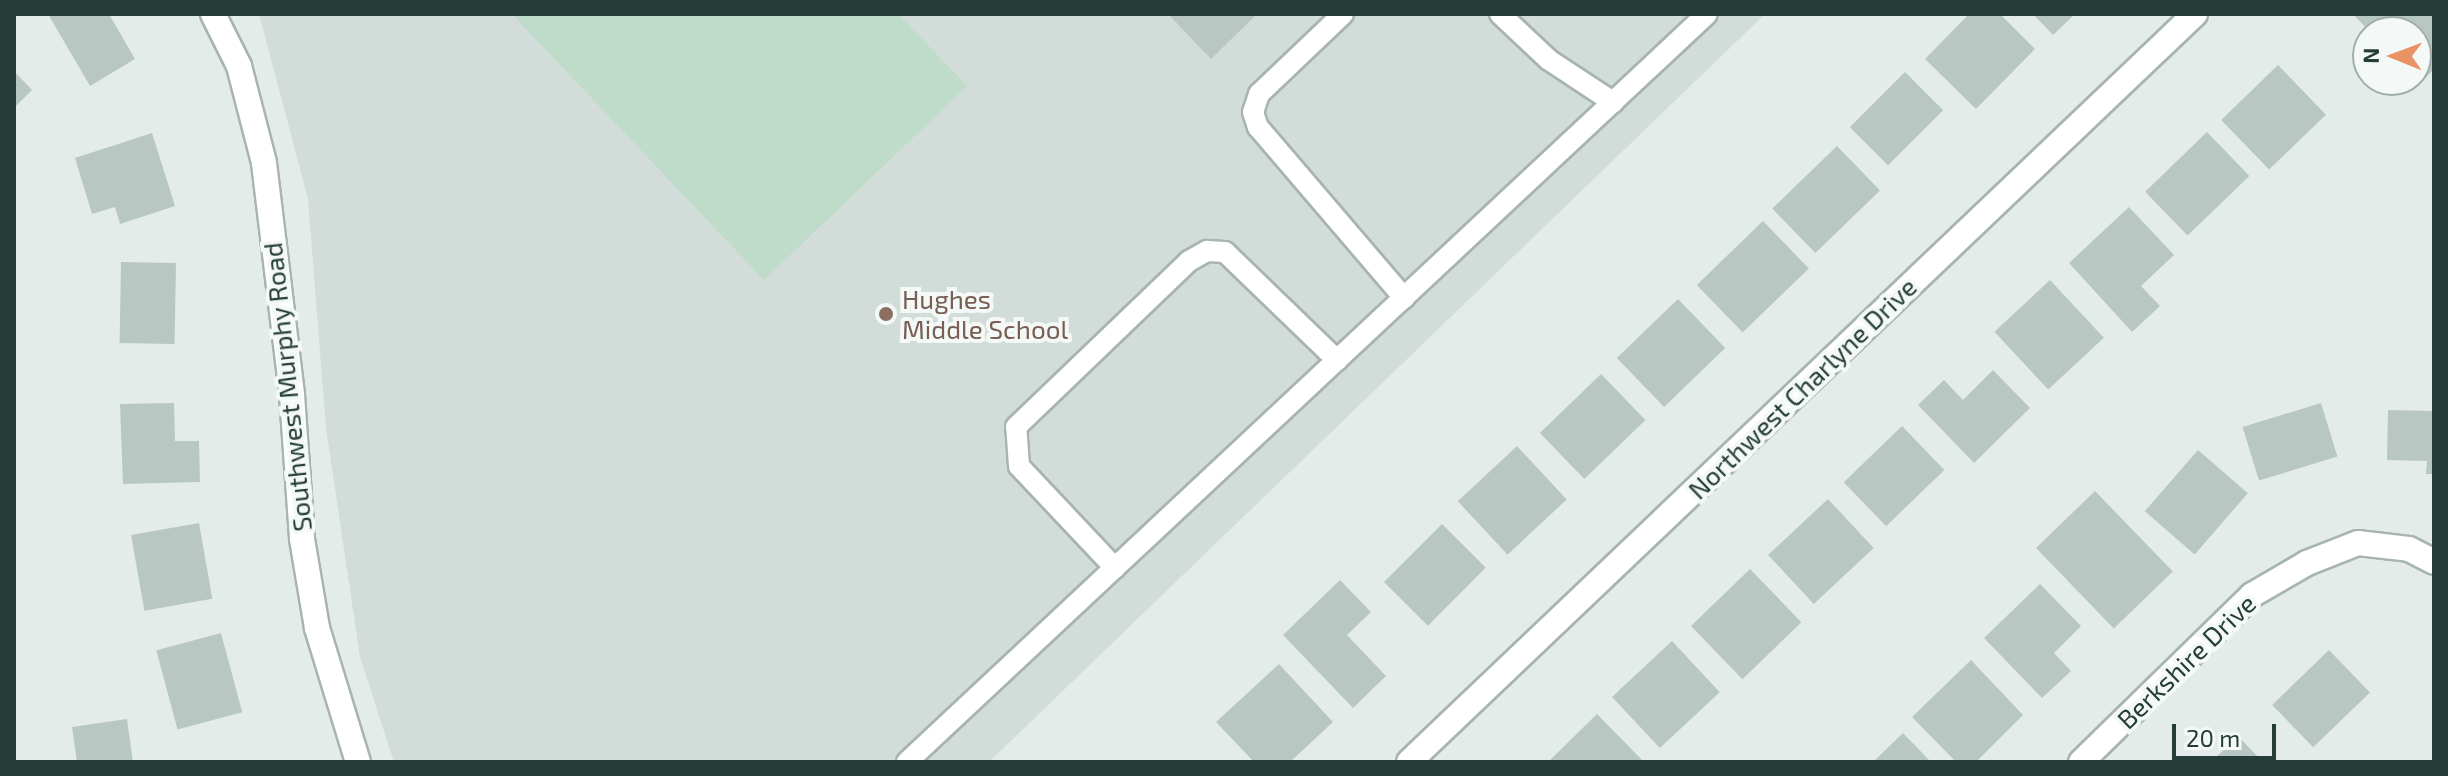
<!DOCTYPE html>
<html>
<head>
<meta charset="utf-8">
<style>
  body { margin:0 }
  #map { position:relative; width:2448px; height:776px; overflow:hidden; background:#e4ece9; font-family:"Exo 2",sans-serif }
  div>[style] { position:absolute }
  [style*='--x'] { left:calc(var(--x)*1px); top:calc(var(--y)*1px); width:calc(var(--w)*1px); rotate:calc(var(--a)*1deg) }
  .built>* { inset:0; background:#d2dcd8 }
  .green>* { inset:0; background:#bedcc9 }
  .building>* { inset:0; background:#b9c7c3; transform-origin:0 0 }
  .roads { filter:drop-shadow(2px 0 #a7b4b0) drop-shadow(-2px 0 #a7b4b0) drop-shadow(0 2px #a7b4b0) drop-shadow(0 -2px #a7b4b0) }
  .lane>* { height:20px; margin:-10px; padding:0 10px; transform-origin:10px; border-radius:10px; background:#fff }
  .street>* { height:24px; margin:-12px; padding:0 12px; transform-origin:12px; border-radius:12px; background:#fff }
  .dots>* { width:22px; height:22px; translate:-50% -50%; box-sizing:border-box; border:4px solid #f4f9f7; border-radius:50% }
  span { translate:-50% -50%; white-space:nowrap; text-align:center; line-height:1.15; -webkit-text-stroke:8px #f4f9f7; paint-order:stroke }
  .education-label { font-size:26px; color:#785e54 }
  .left { translate:0 -50%; text-align:left }
  .street-label { font-size:26px; color:#253d38 }
  .frame { position:absolute; inset:0; border:16px solid #253d38; pointer-events:none }
  .north { position:absolute; left:2352px; top:16px; width:80px; height:80px; box-sizing:border-box; background:#f4f9f7; border:2px solid #a1aeab; border-radius:50%; rotate:271deg; font-size:22px; font-weight:700; line-height:32px; text-align:center; color:#253d38 }
  .north::after { content:''; display:block; margin:auto; width:28px; height:36px; background:#e89266; clip-path:polygon(50% 0,100% 100%,50% 72%,0 100%) }
  .scale { position:absolute; left:2172px; top:724px; width:104px; height:36px; box-sizing:border-box; border:4px solid #253d38; border-top:0; padding-left:10px; font-size:24px; line-height:28px; white-space:nowrap; color:#253d38; -webkit-text-stroke:6px #f4f9f7; paint-order:stroke }
</style>
</head>
<body>
<div id="map">
  <div class="built">
    <i style="clip-path:polygon(259px 14px,1765px 14px,989px 762px,394px 762px,360px 657px,326px 428px,308px 199px)"></i>
  </div>
  <div class="green">
    <i style="clip-path:polygon(512px 14px,898px 14px,967px 86px,764px 280px)"></i>
  </div>
  <div class="building">
    <i style="clip-path:polygon(48px 14px,109px 14px,135px 59px,90px 86px)"></i>
    <i style="clip-path:polygon(1168px 14px,1257px 14px,1211px 59px)"></i>
    <i style="clip-path:polygon(1969px 14px,2000px 14px,2035px 49px,1976px 109px,1925px 59px)"></i>
    <i style="clip-path:polygon(2033px 14px,2075px 14px,2053px 35px)"></i>
    <i style="clip-path:polygon(2353px 14px,2434px 14px,2434px 69px,2419px 84px,2416px 80px,2416px 32px,2370px 32px)"></i>
    <i style="left:2278px;top:65px;width:69px;height:79px;rotate:46deg"></i>
    <i style="clip-path:polygon(14px 71px,32px 90px,14px 108px)"></i>
    <i style="left:1905px;top:72px;width:54px;height:78px;rotate:45deg"></i>
    <i style="left:2207px;top:132px;width:61px;height:86px;rotate:46deg"></i>
    <i style="clip-path:polygon(152px 133px,175px 206px,120px 224px,115px 207px,92px 214px,75px 158px)"></i>
    <i style="left:1837px;top:146px;width:62px;height:90px;rotate:46deg"></i>
    <i style="clip-path:polygon(2129px 207px,2174px 255px,2141px 286px,2160px 306px,2132px 332px,2069px 263px)"></i>
    <i style="left:1763px;top:221px;width:66px;height:92px;rotate:46deg"></i>
    <i style="left:121px;top:262px;width:55px;height:81px;rotate:1deg"></i>
    <i style="left:2050px;top:280px;width:79px;height:76px;rotate:47deg"></i>
    <i style="left:1678px;top:299px;width:68px;height:85px;rotate:46deg"></i>
    <i style="clip-path:polygon(1993px 370px,2030px 408px,1974px 463px,1918px 405px,1944px 380px,1963px 400px)"></i>
    <i style="left:1601px;top:374px;width:64px;height:85px;rotate:46deg"></i>
    <i style="clip-path:polygon(174px 403px,175px 441px,199px 441px,200px 482px,123px 484px,120px 404px)"></i>
    <i style="left:2321px;top:403px;width:56px;height:82px;rotate:73deg"></i>
    <i style="clip-path:polygon(2388px 410px,2434px 411px,2434px 474px,2426px 474px,2427px 461px,2387px 460px)"></i>
    <i style="left:1902px;top:426px;width:61px;height:81px;rotate:46deg"></i>
    <i style="left:1517px;top:446px;width:73px;height:81px;rotate:47deg"></i>
    <i style="left:2198px;top:450px;width:66px;height:81px;rotate:41deg"></i>
    <i style="left:2095px;top:491px;width:112px;height:82px;rotate:46deg"></i>
    <i style="left:1828px;top:499px;width:67px;height:82px;rotate:47deg"></i>
    <i style="left:199px;top:523px;width:77px;height:69px;rotate:80deg"></i>
    <i style="left:1442px;top:524px;width:62px;height:82px;rotate:45deg"></i>
    <i style="left:1750px;top:569px;width:74px;height:82px;rotate:46deg"></i>
    <i style="clip-path:polygon(1340px 580px,1371px 612px,1347px 635px,1386px 676px,1353px 708px,1283px 635px)"></i>
    <i style="clip-path:polygon(2040px 584px,2081px 626px,2054px 653px,2071px 671px,2042px 698px,1984px 638px)"></i>
    <i style="left:221px;top:633px;width:82px;height:67px;rotate:75deg"></i>
    <i style="left:1672px;top:641px;width:70px;height:82px;rotate:47deg"></i>
    <i style="left:2329px;top:650px;width:59px;height:79px;rotate:46deg"></i>
    <i style="clip-path:polygon(1971px 660px,2023px 715px,1976px 762px,1956px 762px,1912px 717px)"></i>
    <i style="clip-path:polygon(1279px 664px,1333px 722px,1290px 762px,1254px 762px,1216px 722px)"></i>
    <i style="clip-path:polygon(1597px 714px,1642px 760px,1548px 762px)"></i>
    <i style="clip-path:polygon(127px 719px,133px 762px,77px 762px,72px 727px)"></i>
    <i style="clip-path:polygon(1903px 733px,1931px 762px,1873px 762px)"></i>
    <i style="clip-path:polygon(2238px 736px,2263px 762px,2211px 762px)"></i>
  </div>
  <div class="roads">
    <div class="lane">
      <i style="--x:1343;--y:14;--w:116;--a:136.4"></i>
      <i style="--x:1259;--y:94;--w:19;--a:108"></i>
      <i style="--x:1253;--y:112;--w:16;--a:72"></i>
      <i style="--x:1258;--y:127;--w:225;--a:49.5"></i>
      <i style="--x:1500;--y:14;--w:67;--a:43.2"></i>
      <i style="--x:1549;--y:60;--w:77;--a:33.3"></i>
      <i style="--x:1115;--y:568;--w:140;--a:-133.3"></i>
      <i style="--x:1019;--y:466;--w:39;--a:-94"></i>
      <i style="--x:1016;--y:427;--w:240;--a:-43.8"></i>
      <i style="--x:1189;--y:261;--w:21;--a:-29"></i>
      <i style="--x:1207;--y:251;--w:18;--a:3"></i>
      <i style="--x:1225;--y:252;--w:156;--a:44"></i>
      <i style="--x:907;--y:762;--w:1095;--a:-43.08"></i>
    </div>
    <div class="street">
      <i style="--x:213;--y:14;--w:58;--a:63.4"></i>
      <i style="--x:239;--y:66;--w:100;--a:75.5"></i>
      <i style="--x:264;--y:163;--w:234;--a:83.1"></i>
      <i style="--x:292;--y:395;--w:144;--a:86"></i>
      <i style="--x:302;--y:539;--w:90;--a:80.4"></i>
      <i style="--x:317;--y:628;--w:140;--a:73"></i>
      <i style="--x:1409;--y:762;--w:1085;--a:-43.58"></i>
      <i style="--x:2081;--y:762;--w:239;--a:-44.3"></i>
      <i style="--x:2252;--y:595;--w:64;--a:-30.2"></i>
      <i style="--x:2307;--y:563;--w:55;--a:-21.4"></i>
      <i style="--x:2358;--y:543;--w:51;--a:6.7"></i>
      <i style="--x:2409;--y:549;--w:28;--a:27"></i>
    </div>
  </div>
  <div class="dots">
    <i style="left:886px;top:314px;background:#8d6e63"></i>
  </div>
  <div class="education-label">
    <span class="left" style="left:902px;top:314px">Hughes<br>Middle School</span>
  </div>
  <div class="street-label">
    <span style="left:287px;top:387px;rotate:-96deg">Southwest Murphy Road</span>
    <span style="left:1802px;top:388px;rotate:-44deg">Northwest Charlyne Drive</span>
    <span style="left:2186px;top:661px;rotate:-44deg">Berkshire Drive</span>
  </div>
  <div class="frame"></div>
  <div class="north">N</div>
  <div class="scale">20 m</div>
</div>
</body>
</html>
